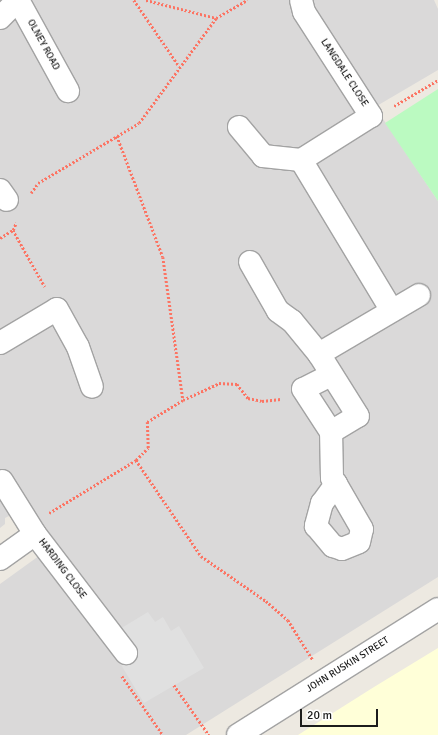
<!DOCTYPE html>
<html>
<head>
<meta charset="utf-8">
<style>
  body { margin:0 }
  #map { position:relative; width:438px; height:735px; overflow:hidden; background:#ede9e1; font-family:Signika,sans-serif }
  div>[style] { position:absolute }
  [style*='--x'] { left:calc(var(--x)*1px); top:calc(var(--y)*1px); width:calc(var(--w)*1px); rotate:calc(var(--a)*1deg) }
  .residential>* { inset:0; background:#dad9d9 }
  .education>* { inset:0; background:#ffffd8 }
  .park>* { inset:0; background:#bbfac1 }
  .parking>* { inset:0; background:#e0e0e0 }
  .path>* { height:2.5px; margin-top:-1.25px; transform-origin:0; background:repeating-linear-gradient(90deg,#fc7463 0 2px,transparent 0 4px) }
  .roads { filter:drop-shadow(1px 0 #a3a3a3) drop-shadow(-1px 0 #a3a3a3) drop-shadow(0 1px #a3a3a3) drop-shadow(0 -1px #a3a3a3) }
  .minor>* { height:22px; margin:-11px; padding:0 11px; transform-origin:11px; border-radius:11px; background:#fff }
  span { translate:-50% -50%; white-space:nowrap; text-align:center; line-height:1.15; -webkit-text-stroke:3px #fff; paint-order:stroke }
  .street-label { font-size:10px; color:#1c1c1c }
  .scale { position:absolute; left:300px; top:709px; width:78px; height:18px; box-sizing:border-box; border:2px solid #1c1c1c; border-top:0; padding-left:5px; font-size:12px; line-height:14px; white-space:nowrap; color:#1c1c1c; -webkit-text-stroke:3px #fff; paint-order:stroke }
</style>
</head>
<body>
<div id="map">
  <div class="residential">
    <i style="clip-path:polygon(0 0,434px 0,438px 9px,438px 70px,375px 107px,438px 201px,438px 577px,186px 735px,0 735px,0 584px,43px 553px,15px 513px,5px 518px,5px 524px,0 528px)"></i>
  </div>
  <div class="education">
    <i style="clip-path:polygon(438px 648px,438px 735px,298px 735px,374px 687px)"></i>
  </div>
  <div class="park">
    <i style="clip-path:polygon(438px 89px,438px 201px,385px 123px)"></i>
  </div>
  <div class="parking">
    <i style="clip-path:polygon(148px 612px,155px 622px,163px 617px,171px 631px,179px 626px,204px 668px,144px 703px,105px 638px)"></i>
  </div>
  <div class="path">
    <i style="--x:134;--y:0;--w:80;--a:55.7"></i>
    <i style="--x:146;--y:0;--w:72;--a:14.4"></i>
    <i style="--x:394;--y:106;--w:51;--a:-30.6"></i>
    <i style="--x:117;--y:136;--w:129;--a:69.2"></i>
    <i style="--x:163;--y:257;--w:144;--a:82"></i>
    <i style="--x:31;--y:193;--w:12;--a:-55"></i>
    <i style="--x:38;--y:183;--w:117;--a:-30.7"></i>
    <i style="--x:139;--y:123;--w:130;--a:-53.7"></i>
    <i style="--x:216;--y:18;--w:36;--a:-30"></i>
    <i style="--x:13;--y:230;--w:65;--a:60.7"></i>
    <i style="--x:0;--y:238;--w:15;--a:-32"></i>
    <i style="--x:13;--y:230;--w:8;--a:-67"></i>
    <i style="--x:136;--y:460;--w:116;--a:55.9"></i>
    <i style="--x:201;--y:556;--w:79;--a:34.7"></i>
    <i style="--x:266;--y:601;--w:29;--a:41"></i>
    <i style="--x:288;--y:620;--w:47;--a:58"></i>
    <i style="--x:49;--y:513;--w:102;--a:-31.3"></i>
    <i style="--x:136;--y:460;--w:17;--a:-45"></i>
    <i style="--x:148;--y:448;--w:26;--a:-92"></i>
    <i style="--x:147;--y:422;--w:42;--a:-31.4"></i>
    <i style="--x:183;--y:400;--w:40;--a:-25"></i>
    <i style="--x:219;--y:383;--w:18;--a:3"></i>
    <i style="--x:237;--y:384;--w:18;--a:52"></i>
    <i style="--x:248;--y:398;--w:14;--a:12"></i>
    <i style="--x:262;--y:401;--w:19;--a:-6"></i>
    <i style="--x:122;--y:676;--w:72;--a:55.2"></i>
    <i style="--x:174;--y:685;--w:61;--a:55"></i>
  </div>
  <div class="roads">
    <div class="minor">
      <i style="--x:301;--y:0;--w:12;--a:76"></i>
      <i style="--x:304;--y:12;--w:124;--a:57.2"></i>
      <i style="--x:371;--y:116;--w:83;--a:147.8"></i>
      <i style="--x:301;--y:160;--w:176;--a:58.9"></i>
      <i style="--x:0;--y:18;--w:25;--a:-45"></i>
      <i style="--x:18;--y:0;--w:104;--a:61.2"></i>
      <i style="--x:239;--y:127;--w:38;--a:50"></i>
      <i style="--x:263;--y:156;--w:38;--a:6"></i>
      <i style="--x:0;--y:190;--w:12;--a:55"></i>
      <i style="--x:250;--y:262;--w:56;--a:60.3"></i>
      <i style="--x:278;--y:311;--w:17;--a:36"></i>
      <i style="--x:292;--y:321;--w:43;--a:50.7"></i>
      <i style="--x:0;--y:343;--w:66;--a:-30.8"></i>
      <i style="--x:57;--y:309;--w:43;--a:61.1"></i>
      <i style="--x:78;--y:347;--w:42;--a:70.7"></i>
      <i style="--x:331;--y:375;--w:31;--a:153"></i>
      <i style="--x:303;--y:389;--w:51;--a:56.9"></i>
      <i style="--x:2;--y:481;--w:62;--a:58.1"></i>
      <i style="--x:35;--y:534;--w:150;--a:52.6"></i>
      <i style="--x:336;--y:484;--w:24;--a:126"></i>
      <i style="--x:322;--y:503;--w:24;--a:105"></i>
      <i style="--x:316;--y:526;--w:26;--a:50"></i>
      <i style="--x:333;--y:546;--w:9;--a:18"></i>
      <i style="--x:342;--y:549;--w:18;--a:-22"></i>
      <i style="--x:359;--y:542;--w:13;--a:-77"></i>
      <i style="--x:362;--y:529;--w:52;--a:-120"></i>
      <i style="--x:336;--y:484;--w:7;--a:-124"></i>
      <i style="--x:332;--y:478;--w:46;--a:-91.2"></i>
      <i style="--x:331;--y:432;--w:31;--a:-31"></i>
      <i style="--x:358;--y:416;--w:73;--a:-122.2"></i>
      <i style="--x:319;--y:354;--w:116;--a:-30.5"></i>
      <i style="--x:0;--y:559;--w:43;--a:-35.5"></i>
      <i style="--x:238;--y:735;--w:236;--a:-32.2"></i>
    </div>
  </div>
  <div class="street-label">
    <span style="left:43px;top:45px;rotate:61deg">OLNEY ROAD</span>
    <span style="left:344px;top:73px;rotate:57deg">LANGDALE CLOSE</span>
    <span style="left:62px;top:569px;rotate:53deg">HARDING CLOSE</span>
    <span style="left:348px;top:665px;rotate:-32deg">JOHN RUSKIN STREET</span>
  </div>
  <div class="scale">20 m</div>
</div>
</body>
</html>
